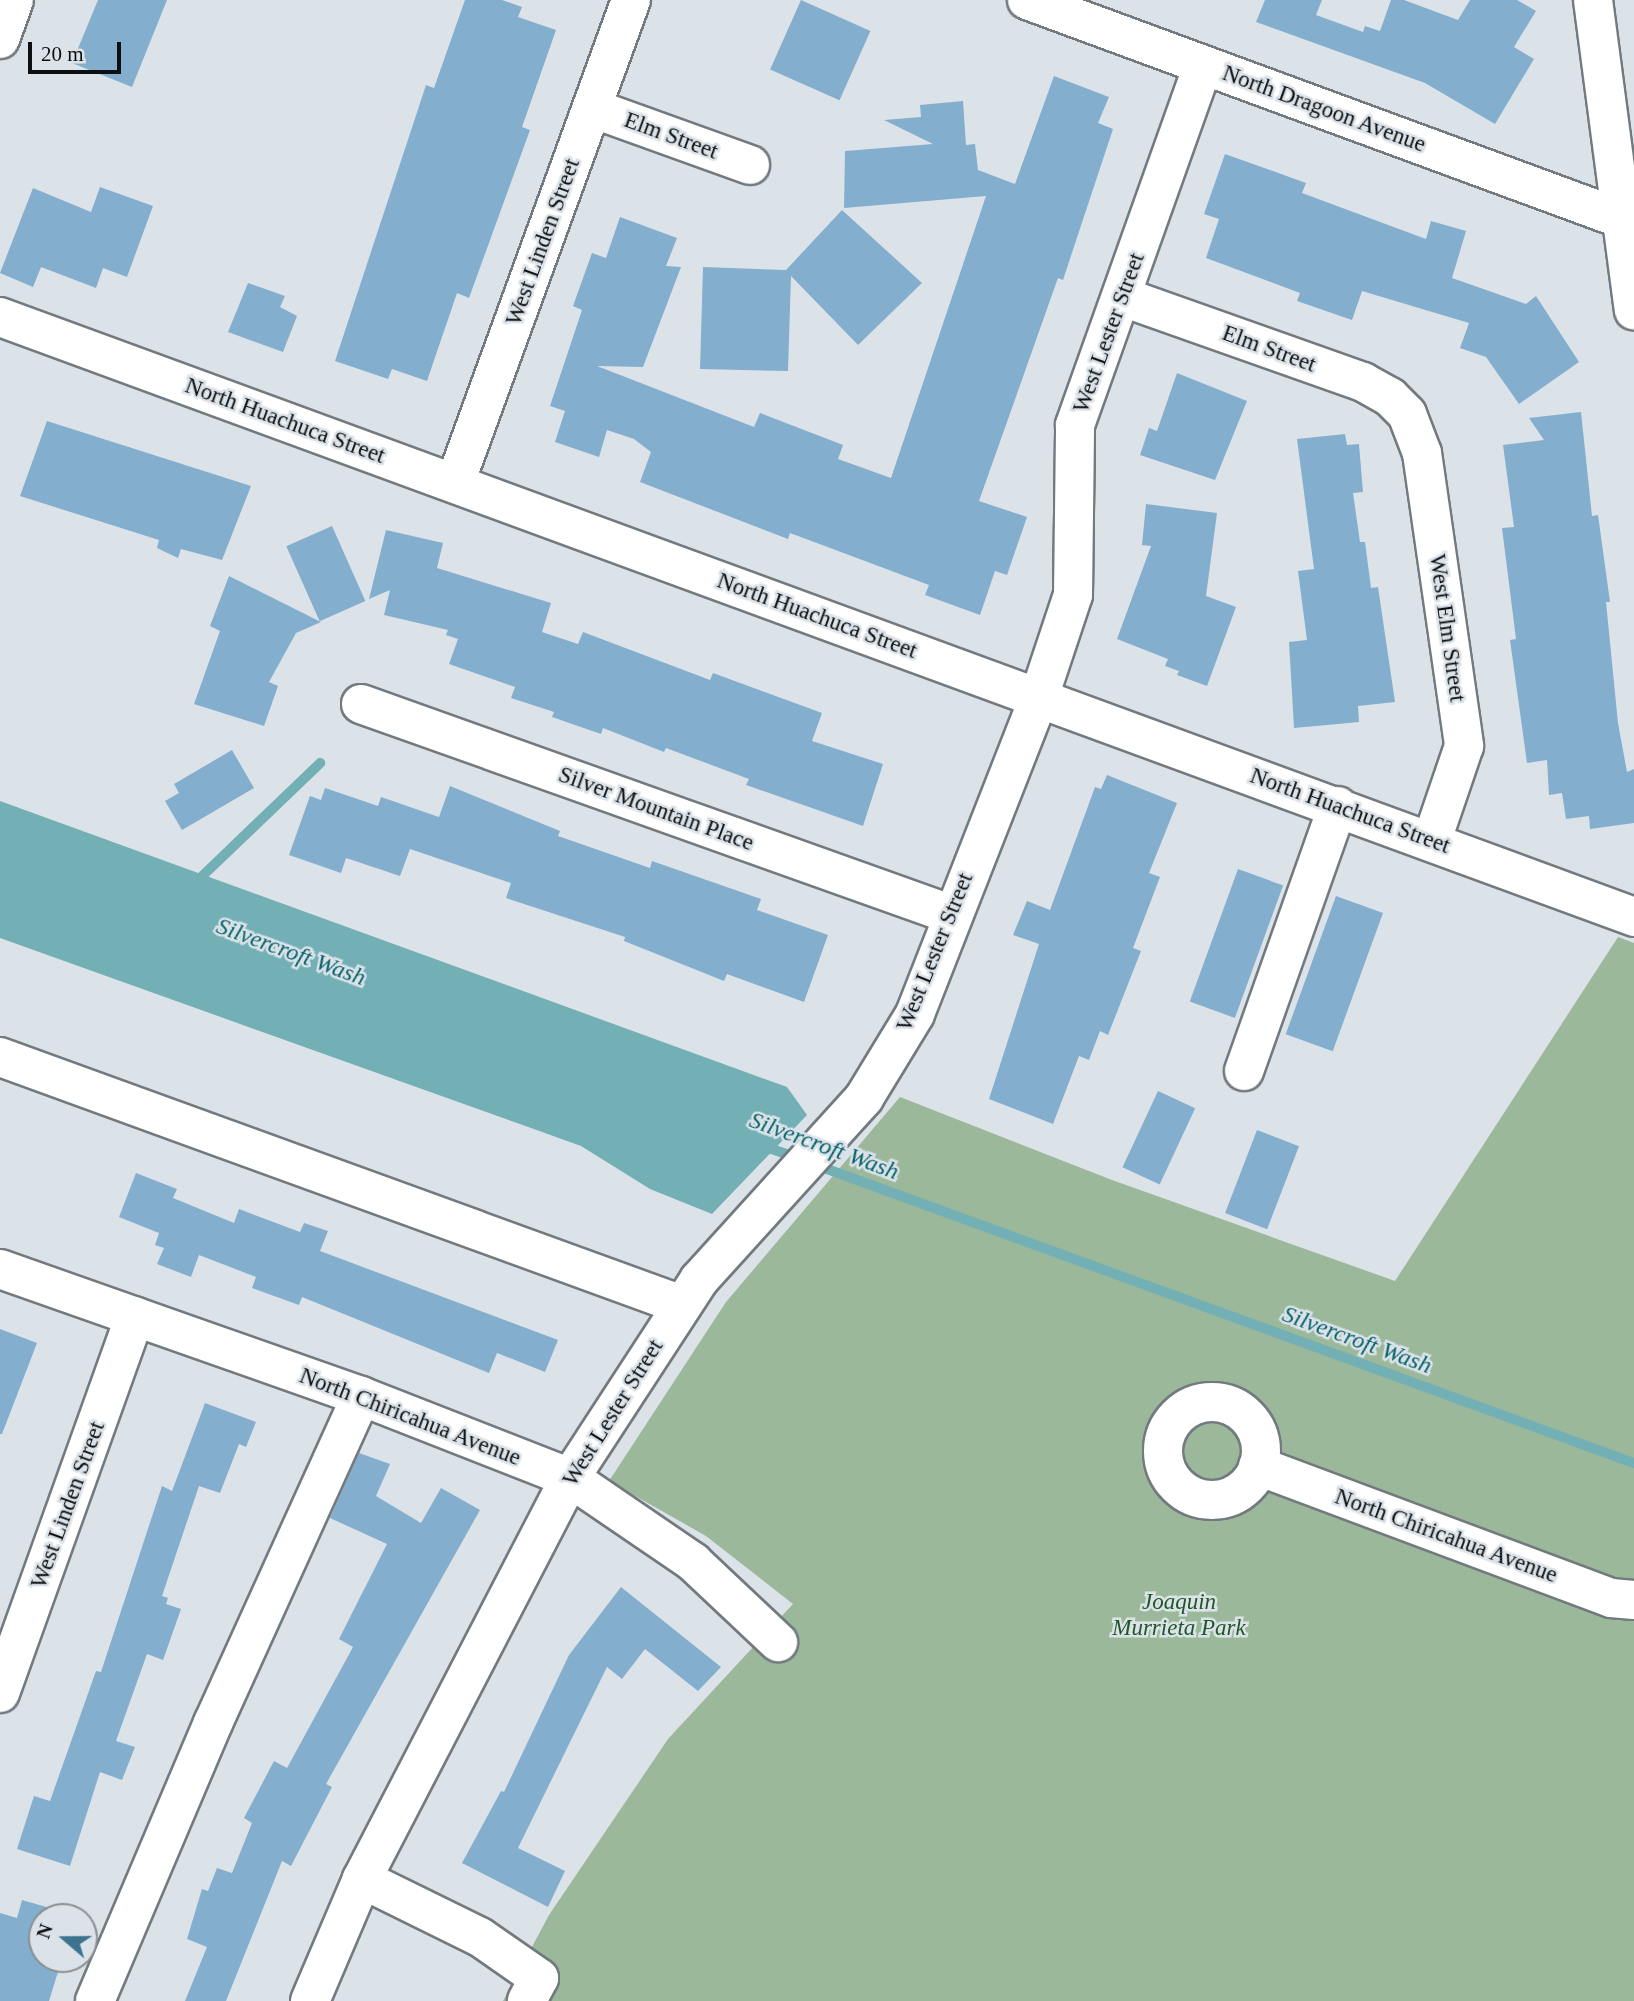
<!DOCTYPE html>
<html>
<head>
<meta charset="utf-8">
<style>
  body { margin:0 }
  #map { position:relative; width:1634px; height:2001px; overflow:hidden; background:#dbe3e9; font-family:Georgia,serif }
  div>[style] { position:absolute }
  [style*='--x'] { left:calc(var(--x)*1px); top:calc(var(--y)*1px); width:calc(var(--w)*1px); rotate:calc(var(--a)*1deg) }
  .green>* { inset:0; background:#9bb89b }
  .water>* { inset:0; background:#72b0b6 }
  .stream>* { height:10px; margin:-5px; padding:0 5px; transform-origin:5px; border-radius:5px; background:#72b0b6 }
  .building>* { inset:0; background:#84aecd; transform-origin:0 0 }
  .roads { filter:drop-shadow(2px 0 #727a7f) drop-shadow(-2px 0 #727a7f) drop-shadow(0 2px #727a7f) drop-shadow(0 -2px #727a7f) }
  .minor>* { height:38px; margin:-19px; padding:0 19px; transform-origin:19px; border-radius:19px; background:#fff }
  .minor>.ring { margin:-19px; padding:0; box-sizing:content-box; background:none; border:38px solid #fff; border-radius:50% }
  span { translate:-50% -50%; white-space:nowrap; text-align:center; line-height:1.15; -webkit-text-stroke:5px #dbe3e9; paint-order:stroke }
  .street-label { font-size:23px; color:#0d1012 }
  .park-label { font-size:23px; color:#215627; font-style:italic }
  .water-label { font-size:24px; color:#07626a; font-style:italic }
  .north { position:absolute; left:28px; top:1903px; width:70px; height:70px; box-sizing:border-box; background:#dbe3e9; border:2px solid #898f93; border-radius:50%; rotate:290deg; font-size:19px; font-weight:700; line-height:28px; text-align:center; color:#0d1012 }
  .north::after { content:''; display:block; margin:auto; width:24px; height:32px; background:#3c738e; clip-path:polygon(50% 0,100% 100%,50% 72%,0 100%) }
  .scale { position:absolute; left:28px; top:42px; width:93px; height:32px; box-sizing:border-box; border:4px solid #0d1012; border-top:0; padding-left:9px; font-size:21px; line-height:24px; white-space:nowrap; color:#0d1012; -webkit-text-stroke:5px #dbe3e9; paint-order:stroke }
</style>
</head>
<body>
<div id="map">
  <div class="green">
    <i style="clip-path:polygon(1618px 937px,1634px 943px,1634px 2001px,503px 2001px,549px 1915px,668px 1739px,793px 1604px,706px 1536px,609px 1481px,726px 1302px,900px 1097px,1112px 1180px,1395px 1281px)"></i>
  </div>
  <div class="water">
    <i style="clip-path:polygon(0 801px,787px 1087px,807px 1115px,712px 1214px,650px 1189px,581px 1146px,0 938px)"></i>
  </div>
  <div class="stream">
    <i style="--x:194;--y:884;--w:175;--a:-43.8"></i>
    <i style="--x:763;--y:1146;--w:37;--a:19"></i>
    <i style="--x:816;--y:1165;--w:871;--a:20.02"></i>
  </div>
  <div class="building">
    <i style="clip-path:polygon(98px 0,167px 0,132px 87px,72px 63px)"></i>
    <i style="clip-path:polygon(465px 0,502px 0,522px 7px,518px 17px,556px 30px,522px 127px,530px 130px,469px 298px,457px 293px,427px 381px,392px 369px,388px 379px,335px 361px,426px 85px,434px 88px)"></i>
    <i style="left:801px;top:0;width:76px;height:76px;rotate:24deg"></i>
    <i style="clip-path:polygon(1265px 0,1322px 0,1316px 15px,1363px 32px,1365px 26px,1380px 31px,1391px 0,1404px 0,1458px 20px,1470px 0,1517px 0,1536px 11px,1514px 47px,1534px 59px,1495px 124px,1425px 83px,1256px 22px)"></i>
    <i style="clip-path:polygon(1054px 76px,1109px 97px,1098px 123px,1113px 129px,1063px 280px,1058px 278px,979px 501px,1027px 517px,1007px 575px,995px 571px,980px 615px,925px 595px,929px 585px,790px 533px,788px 539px,640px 482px,651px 452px,634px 439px,607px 430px,599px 457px,555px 442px,565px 411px,550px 406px,582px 310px,573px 306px,592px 253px,606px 258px,620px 217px,677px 238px,666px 266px,681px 267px,643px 367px,597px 366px,754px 427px,760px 413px,843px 445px,838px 459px,891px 478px,986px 196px,844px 208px,845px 151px,933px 144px,884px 120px,921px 117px,920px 105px,963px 101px,966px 145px,975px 144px,978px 170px,1015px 184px)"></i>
    <i style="clip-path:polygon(1225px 154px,1306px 183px,1302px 193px,1426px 239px,1431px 221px,1466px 231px,1452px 278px,1526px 304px,1536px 296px,1579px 362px,1519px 404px,1486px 357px,1460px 348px,1469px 323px,1362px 291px,1352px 320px,1297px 301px,1300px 293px,1206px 258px,1219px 219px,1204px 214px)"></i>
    <i style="clip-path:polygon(100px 187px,153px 206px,127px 277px,103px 268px,96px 288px,41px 267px,33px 287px,0 273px,33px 188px,91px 212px)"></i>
    <i style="clip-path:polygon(842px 210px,922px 283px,858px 345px,791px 276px,788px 371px,700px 369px,703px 267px,786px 270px)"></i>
    <i style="clip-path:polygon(248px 283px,285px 296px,280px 307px,297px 316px,283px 352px,228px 332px)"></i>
    <i style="clip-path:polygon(1177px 373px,1247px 401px,1215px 480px,1140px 455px,1149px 428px,1157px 431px)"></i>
    <i style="clip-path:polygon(1581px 412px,1592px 516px,1598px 515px,1610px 602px,1606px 602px,1618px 723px,1627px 772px,1634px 769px,1634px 823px,1590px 829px,1589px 816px,1566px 819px,1562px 793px,1549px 795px,1547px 760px,1527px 763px,1510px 640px,1516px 639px,1502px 528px,1514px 527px,1503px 445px,1544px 440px,1529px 418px)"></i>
    <i style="clip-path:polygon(47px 421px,251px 486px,222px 560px,181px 549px,178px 558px,157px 548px,159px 540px,20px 496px)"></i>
    <i style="clip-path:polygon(1345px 434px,1347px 445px,1359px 444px,1363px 492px,1353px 493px,1360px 542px,1365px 542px,1371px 588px,1378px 587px,1395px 702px,1358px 706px,1359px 722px,1294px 728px,1289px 642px,1307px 640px,1298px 571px,1314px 569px,1297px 439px)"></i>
    <i style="clip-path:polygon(1146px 504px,1217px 513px,1206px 596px,1236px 607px,1207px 686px,1177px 675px,1179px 671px,1165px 666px,1168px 659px,1117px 639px,1151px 546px,1142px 545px)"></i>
    <i style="left:332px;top:526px;width:82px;height:50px;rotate:66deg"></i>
    <i style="clip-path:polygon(386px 530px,443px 543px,437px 568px,551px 603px,542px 632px,578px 644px,583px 632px,710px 680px,713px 673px,822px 713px,812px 741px,883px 764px,863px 826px,746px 785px,749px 779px,666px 748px,664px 752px,603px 728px,601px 734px,552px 717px,554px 712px,511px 698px,515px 687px,449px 664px,458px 639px,446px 635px,448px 630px,384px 615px,390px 590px,369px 599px)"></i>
    <i style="clip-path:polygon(229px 576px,321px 622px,296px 633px,269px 682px,278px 686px,264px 726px,194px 704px,220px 631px,210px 626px)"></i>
    <i style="clip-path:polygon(232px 750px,254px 788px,182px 830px,165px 801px,179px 793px,174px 784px)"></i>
    <i style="clip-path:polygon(1107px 775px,1177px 803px,1149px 873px,1160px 877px,1133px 948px,1141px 951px,1108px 1035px,1100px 1031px,1089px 1060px,1079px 1056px,1053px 1124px,989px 1099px,1039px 944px,1013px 935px,1027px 901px,1050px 910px,1095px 787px,1101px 789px)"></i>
    <i style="clip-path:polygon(450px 786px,560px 831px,558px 836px,650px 868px,652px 861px,761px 899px,757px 910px,828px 935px,804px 1002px,727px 974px,724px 981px,624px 941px,625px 937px,506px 898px,511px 883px,410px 849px,400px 876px,346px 858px,341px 873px,289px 855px,310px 796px,321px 800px,325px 788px,378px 806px,381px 797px,439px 817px)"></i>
    <i style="left:1238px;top:869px;width:48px;height:141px;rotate:20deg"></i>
    <i style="left:1336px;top:896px;width:50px;height:147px;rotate:20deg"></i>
    <i style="left:1158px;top:1091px;width:41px;height:84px;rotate:25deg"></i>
    <i style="left:1257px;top:1130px;width:45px;height:89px;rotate:21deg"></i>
    <i style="clip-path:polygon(136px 1173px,177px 1189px,173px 1198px,234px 1223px,239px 1209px,300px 1232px,304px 1223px,328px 1231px,320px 1251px,558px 1340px,545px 1372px,497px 1353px,489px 1373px,302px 1297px,299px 1305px,252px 1288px,256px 1277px,199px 1255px,191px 1277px,157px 1264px,164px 1248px,155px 1245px,159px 1233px,119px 1217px)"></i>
    <i style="clip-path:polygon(0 1329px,37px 1343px,2px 1434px,0 1434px)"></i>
    <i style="clip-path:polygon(205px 1403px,256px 1422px,246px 1447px,239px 1444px,220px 1493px,199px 1486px,162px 1596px,168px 1598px,166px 1604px,181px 1609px,163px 1660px,147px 1654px,116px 1741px,135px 1747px,122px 1780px,100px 1772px,70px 1866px,17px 1849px,34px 1796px,50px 1801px,96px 1671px,101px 1672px,162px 1486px,172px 1491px)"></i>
    <i style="clip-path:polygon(359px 1453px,390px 1464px,376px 1496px,421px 1523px,441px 1488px,480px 1510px,326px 1784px,332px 1787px,291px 1866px,282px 1861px,226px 2001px,185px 2001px,207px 1947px,187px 1939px,202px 1889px,208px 1891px,217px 1868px,232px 1873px,252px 1823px,244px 1818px,274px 1761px,287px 1768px,353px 1647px,339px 1639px,387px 1544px,330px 1518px)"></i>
    <i style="clip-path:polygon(621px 1587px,721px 1667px,698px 1691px,645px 1649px,622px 1679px,607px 1667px,518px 1848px,565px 1871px,548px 1907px,462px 1863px,501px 1791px,504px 1792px,569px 1655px)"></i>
    <i style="clip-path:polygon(22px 1900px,57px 1910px,57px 1917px,42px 1917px,42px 1959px,62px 1959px,49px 2001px,0 2001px,0 1913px,17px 1918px)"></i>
  </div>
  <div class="roads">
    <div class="minor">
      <i style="--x:1027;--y:0;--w:634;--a:20.21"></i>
      <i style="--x:1593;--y:0;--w:313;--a:82.5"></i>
      <i style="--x:0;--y:39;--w:41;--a:-70.3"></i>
      <i style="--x:592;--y:108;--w:168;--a:19.8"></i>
      <i style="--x:1123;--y:297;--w:255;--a:19.5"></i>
      <i style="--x:1363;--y:382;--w:31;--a:29"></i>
      <i style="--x:1390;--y:397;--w:24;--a:45"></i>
      <i style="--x:1407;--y:414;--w:42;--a:69"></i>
      <i style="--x:1422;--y:453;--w:296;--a:81.8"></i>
      <i style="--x:1464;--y:746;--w:99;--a:108.8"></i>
      <i style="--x:0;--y:317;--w:1741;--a:20.16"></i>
      <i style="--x:455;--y:483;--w:514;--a:-69.98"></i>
      <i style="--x:361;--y:704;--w:625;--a:19.62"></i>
      <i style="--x:0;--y:1057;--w:726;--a:19.98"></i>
      <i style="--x:1244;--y:1071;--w:281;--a:-70.5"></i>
      <i style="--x:0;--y:1269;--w:383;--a:19.4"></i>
      <i style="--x:361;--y:1396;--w:225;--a:21.4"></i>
      <i style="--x:570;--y:1478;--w:149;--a:34.3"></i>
      <i style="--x:693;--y:1562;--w:117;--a:43.3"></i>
      <i class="ring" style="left:1163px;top:1402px;width:60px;height:60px"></i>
      <i style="--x:1258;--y:1466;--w:377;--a:20.5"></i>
      <i style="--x:1611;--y:1598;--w:23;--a:5"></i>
      <i style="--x:0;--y:1693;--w:400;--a:-70.3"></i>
      <i style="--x:362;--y:1879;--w:131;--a:26.2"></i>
      <i style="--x:480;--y:1937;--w:72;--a:34.8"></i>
      <i style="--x:539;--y:1978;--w:26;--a:118"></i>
      <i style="--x:95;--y:2001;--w:302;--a:-67"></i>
      <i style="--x:213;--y:1723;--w:359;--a:-65.6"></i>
      <i style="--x:310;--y:2001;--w:133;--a:-66.9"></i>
      <i style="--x:362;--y:1879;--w:452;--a:-62.6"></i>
      <i style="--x:570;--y:1478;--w:236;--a:-56.9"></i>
      <i style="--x:699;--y:1280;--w:246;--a:-47.8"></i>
      <i style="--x:864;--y:1098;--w:98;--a:-58.7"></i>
      <i style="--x:915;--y:1014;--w:340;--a:-68.6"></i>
      <i style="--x:1039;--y:697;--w:108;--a:-71.6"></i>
      <i style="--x:1073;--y:595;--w:170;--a:-89.3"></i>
      <i style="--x:1075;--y:425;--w:382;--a:-70.4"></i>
    </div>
  </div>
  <div class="street-label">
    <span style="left:1324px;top:109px;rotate:20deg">North Dragoon Avenue</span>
    <span style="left:671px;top:136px;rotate:20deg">Elm Street</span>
    <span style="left:543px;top:242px;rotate:-70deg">West Linden Street</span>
    <span style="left:1109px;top:333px;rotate:-70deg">West Lester Street</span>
    <span style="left:1269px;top:349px;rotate:20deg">Elm Street</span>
    <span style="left:285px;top:421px;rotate:20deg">North Huachuca Street</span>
    <span style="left:817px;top:616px;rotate:20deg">North Huachuca Street</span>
    <span style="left:1447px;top:628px;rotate:82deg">West Elm Street</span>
    <span style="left:656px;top:809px;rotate:20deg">Silver Mountain Place</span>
    <span style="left:1350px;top:811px;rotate:20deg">North Huachuca Street</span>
    <span style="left:935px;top:952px;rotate:-68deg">West Lester Street</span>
    <span style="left:613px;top:1413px;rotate:-58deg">West Lester Street</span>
    <span style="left:410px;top:1417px;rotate:21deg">North Chiricahua Avenue</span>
    <span style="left:68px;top:1505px;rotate:-70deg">West Linden Street</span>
    <span style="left:1446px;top:1536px;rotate:20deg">North Chiricahua Avenue</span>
  </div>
  <div class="park-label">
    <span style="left:1179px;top:1615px">Joaquin<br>Murrieta Park</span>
  </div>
  <div class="water-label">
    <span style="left:291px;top:952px;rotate:20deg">Silvercroft Wash</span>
    <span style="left:824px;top:1146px;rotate:20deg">Silvercroft Wash</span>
    <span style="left:1357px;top:1340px;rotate:20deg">Silvercroft Wash</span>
  </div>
  <div class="north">N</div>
  <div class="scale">20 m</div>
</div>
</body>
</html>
